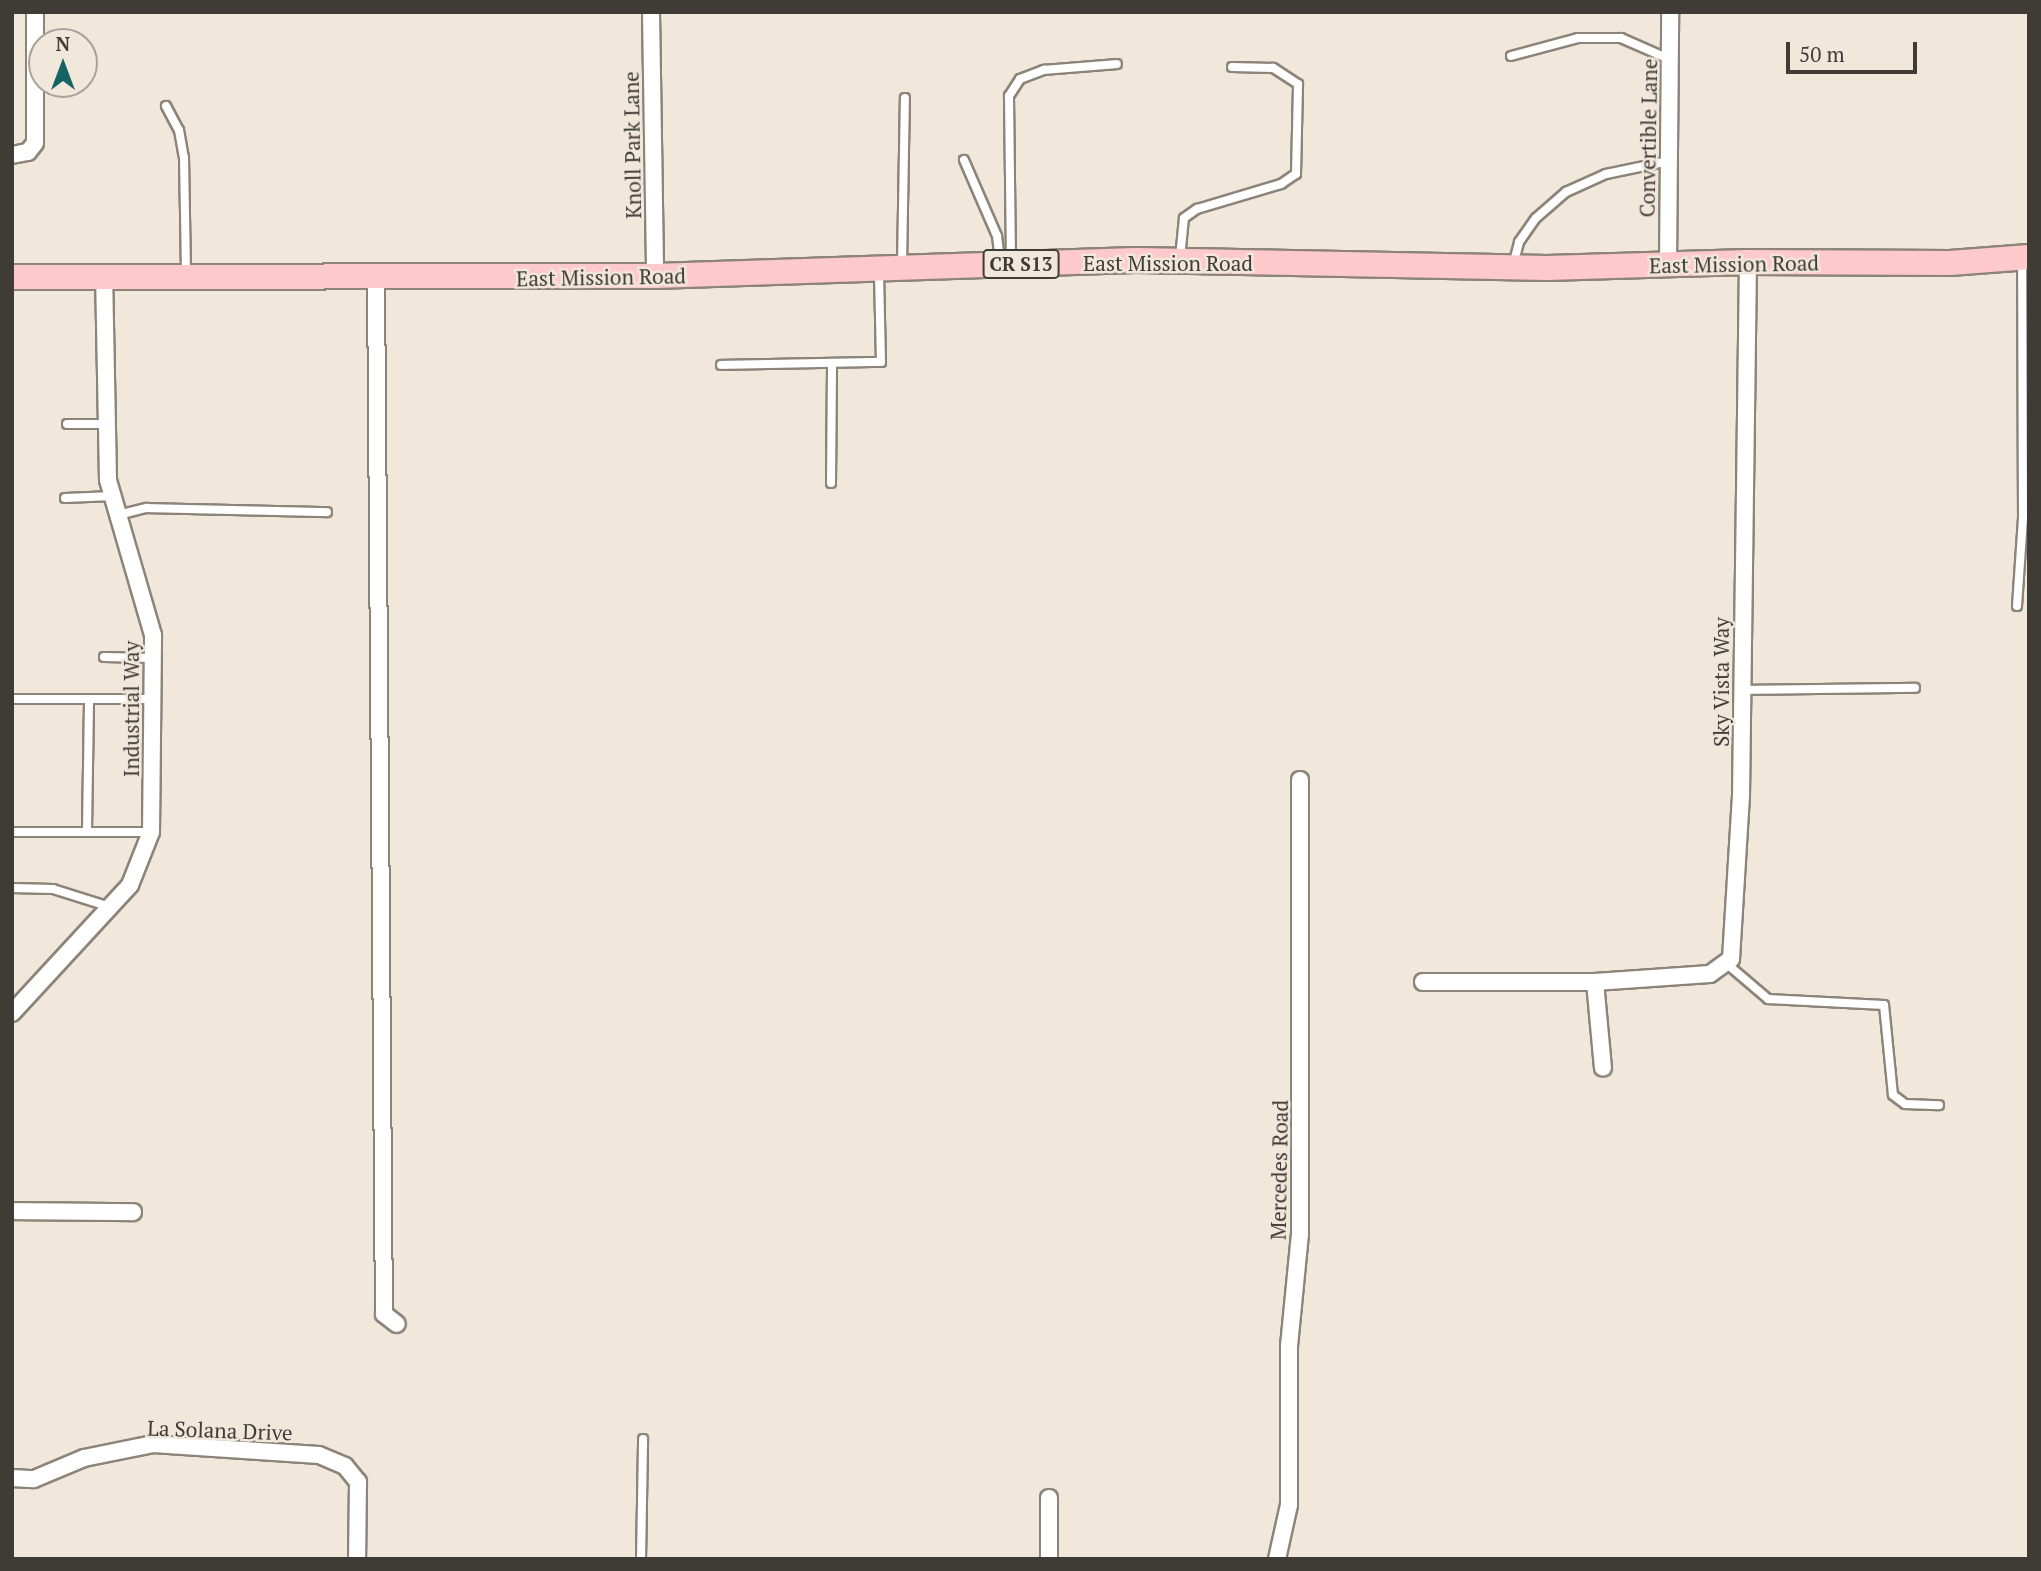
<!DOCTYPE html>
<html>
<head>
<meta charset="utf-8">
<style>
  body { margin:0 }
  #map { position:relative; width:2041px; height:1571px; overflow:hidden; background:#f1e7db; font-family:"PT Serif",serif }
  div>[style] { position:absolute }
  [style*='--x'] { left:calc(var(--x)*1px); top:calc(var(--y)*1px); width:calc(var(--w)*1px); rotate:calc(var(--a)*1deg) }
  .roads { filter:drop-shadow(2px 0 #8d8479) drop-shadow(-2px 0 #8d8479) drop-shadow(0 2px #8d8479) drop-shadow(0 -2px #8d8479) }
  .service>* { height:8px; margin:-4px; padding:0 4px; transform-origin:4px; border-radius:4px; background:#fff }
  .minor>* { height:16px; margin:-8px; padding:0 8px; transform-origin:8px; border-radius:8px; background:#fff }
  .primary>* { height:24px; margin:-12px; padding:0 12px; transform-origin:12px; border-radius:12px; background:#fec9ca }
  span { translate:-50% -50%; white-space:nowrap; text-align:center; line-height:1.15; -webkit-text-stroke:5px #f1e7db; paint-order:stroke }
  .shield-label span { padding:2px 5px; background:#f1e7db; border:2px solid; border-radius:5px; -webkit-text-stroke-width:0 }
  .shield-label { font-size:19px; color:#3f3b37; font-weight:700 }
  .street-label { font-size:21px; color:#3f3b37 }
  .frame { position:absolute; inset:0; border:14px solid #3f3b37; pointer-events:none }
  .north { position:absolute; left:28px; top:28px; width:70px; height:70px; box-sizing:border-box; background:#f1e7db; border:2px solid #aaa299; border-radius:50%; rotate:0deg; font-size:19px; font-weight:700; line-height:28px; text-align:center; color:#3f3b37 }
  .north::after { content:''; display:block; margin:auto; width:24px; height:32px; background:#156465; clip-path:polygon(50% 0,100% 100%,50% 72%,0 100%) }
  .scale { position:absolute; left:1786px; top:42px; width:131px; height:32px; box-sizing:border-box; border:4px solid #3f3b37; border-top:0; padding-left:9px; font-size:21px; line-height:24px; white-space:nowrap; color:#3f3b37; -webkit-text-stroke:5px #f1e7db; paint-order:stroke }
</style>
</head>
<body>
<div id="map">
  <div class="roads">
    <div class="service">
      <i style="--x:1511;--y:56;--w:69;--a:-15"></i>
      <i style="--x:1578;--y:38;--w:43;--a:0"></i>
      <i style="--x:1621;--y:38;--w:52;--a:23.6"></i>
      <i style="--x:166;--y:106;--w:27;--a:62"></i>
      <i style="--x:179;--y:130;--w:27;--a:80"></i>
      <i style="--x:184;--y:157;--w:115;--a:89"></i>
      <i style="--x:964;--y:160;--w:83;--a:66.5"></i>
      <i style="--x:997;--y:236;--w:26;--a:83"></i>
      <i style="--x:1180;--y:258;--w:40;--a:-84.3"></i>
      <i style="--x:1184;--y:218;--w:16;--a:-35"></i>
      <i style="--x:1197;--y:209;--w:88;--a:-16.6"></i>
      <i style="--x:1281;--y:184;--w:18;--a:-34"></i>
      <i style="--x:1296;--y:174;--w:90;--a:-88.7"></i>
      <i style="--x:1298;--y:84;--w:30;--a:-147"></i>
      <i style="--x:1273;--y:68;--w:41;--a:-178.6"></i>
      <i style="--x:1011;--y:261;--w:165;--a:-90.7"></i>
      <i style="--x:1009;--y:96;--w:20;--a:-57"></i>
      <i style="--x:1020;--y:79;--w:26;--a:-21"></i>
      <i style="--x:1044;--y:70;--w:73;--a:-4.7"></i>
      <i style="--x:902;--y:265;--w:167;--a:-89"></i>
      <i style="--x:1513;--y:265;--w:24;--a:-75"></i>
      <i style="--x:1519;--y:242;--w:29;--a:-55"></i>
      <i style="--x:1536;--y:218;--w:40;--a:-41"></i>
      <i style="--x:1566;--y:192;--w:44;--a:-24.2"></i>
      <i style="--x:1606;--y:174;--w:64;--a:-11.7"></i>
      <i style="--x:721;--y:365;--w:160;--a:-1.1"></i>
      <i style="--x:881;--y:362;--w:90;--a:-91.3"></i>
      <i style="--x:67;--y:424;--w:40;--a:0"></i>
      <i style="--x:831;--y:483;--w:120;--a:-89.5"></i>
      <i style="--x:65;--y:498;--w:48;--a:-2.4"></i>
      <i style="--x:118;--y:515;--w:30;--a:-14"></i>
      <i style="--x:147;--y:508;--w:180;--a:1.3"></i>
      <i style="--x:2017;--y:606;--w:87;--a:-86.1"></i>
      <i style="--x:2023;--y:519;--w:259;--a:-90.2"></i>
      <i style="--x:104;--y:657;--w:49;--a:1.2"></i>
      <i style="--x:1742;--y:690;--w:173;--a:-0.7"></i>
      <i style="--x:12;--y:699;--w:140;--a:0"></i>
      <i style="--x:87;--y:830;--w:131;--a:-89.1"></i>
      <i style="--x:12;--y:832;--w:139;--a:0"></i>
      <i style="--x:12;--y:888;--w:41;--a:1.4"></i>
      <i style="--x:53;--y:889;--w:60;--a:17.5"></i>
      <i style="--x:1727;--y:964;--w:54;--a:40.5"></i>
      <i style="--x:1768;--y:999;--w:116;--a:3"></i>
      <i style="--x:1884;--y:1005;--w:90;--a:84.3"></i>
      <i style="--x:1893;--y:1095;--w:15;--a:37"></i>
      <i style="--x:1905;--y:1104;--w:34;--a:2"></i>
      <i style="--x:641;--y:1559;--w:120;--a:-89"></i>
    </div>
    <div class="minor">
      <i style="--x:651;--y:12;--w:264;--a:89.1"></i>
      <i style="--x:12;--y:155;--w:16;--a:-11"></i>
      <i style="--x:28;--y:152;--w:11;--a:-52"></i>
      <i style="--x:35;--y:143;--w:131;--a:-90"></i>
      <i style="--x:1668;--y:265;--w:253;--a:-89.5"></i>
      <i style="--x:376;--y:280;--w:1034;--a:89.56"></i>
      <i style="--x:384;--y:1314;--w:16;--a:38"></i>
      <i style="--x:1423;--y:982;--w:172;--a:0"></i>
      <i style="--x:1595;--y:982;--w:115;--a:-4"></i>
      <i style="--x:1710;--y:974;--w:26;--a:-36"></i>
      <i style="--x:1731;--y:959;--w:163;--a:-86.5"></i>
      <i style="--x:1741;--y:796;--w:534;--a:-89.25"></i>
      <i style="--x:1595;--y:982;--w:86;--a:84.7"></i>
      <i style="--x:12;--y:1013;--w:174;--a:-47.3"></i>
      <i style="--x:130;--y:885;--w:57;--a:-68.4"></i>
      <i style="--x:151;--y:832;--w:197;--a:-89.4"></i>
      <i style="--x:153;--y:635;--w:161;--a:-106.2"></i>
      <i style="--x:108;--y:480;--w:202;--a:-91.1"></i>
      <i style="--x:12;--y:1211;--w:121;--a:0.5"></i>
      <i style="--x:12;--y:1478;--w:22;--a:3"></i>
      <i style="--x:34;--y:1479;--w:54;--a:-22.8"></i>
      <i style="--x:84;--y:1458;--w:70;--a:-11.5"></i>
      <i style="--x:153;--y:1444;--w:166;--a:3.8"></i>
      <i style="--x:319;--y:1455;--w:28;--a:23"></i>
      <i style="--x:345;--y:1466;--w:21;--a:51"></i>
      <i style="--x:358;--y:1482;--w:77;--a:90.7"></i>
      <i style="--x:1049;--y:1498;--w:61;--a:90"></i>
      <i style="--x:1277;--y:1559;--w:55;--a:-77.5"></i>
      <i style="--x:1289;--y:1505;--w:159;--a:-90"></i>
      <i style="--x:1289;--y:1346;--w:113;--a:-84.4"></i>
      <i style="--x:1300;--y:1234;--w:454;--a:-90"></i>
    </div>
    <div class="primary">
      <i style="--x:12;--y:277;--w:643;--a:-0.09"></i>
      <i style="--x:655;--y:276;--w:480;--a:-1.9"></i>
      <i style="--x:1135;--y:260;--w:412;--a:1.1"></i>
      <i style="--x:1547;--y:268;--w:201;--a:-1.7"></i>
      <i style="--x:1748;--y:262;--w:202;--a:0.3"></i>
      <i style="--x:1950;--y:263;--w:79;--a:-4.3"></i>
    </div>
  </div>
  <div class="shield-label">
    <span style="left:1021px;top:264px">CR S13</span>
  </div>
  <div class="street-label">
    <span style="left:1648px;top:138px;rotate:-89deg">Convertible Lane</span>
    <span style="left:632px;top:145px;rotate:-91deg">Knoll Park Lane</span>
    <span style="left:1168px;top:263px">East Mission Road</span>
    <span style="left:1734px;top:264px;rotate:-1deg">East Mission Road</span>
    <span style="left:601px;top:277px;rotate:-1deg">East Mission Road</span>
    <span style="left:1721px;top:682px;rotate:-90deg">Sky Vista Way</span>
    <span style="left:131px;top:709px;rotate:-90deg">Industrial Way</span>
    <span style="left:1279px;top:1170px;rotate:-89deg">Mercedes Road</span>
    <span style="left:220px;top:1430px;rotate:2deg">La Solana Drive</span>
  </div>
  <div class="frame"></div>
  <div class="north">N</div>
  <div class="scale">50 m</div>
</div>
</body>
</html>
